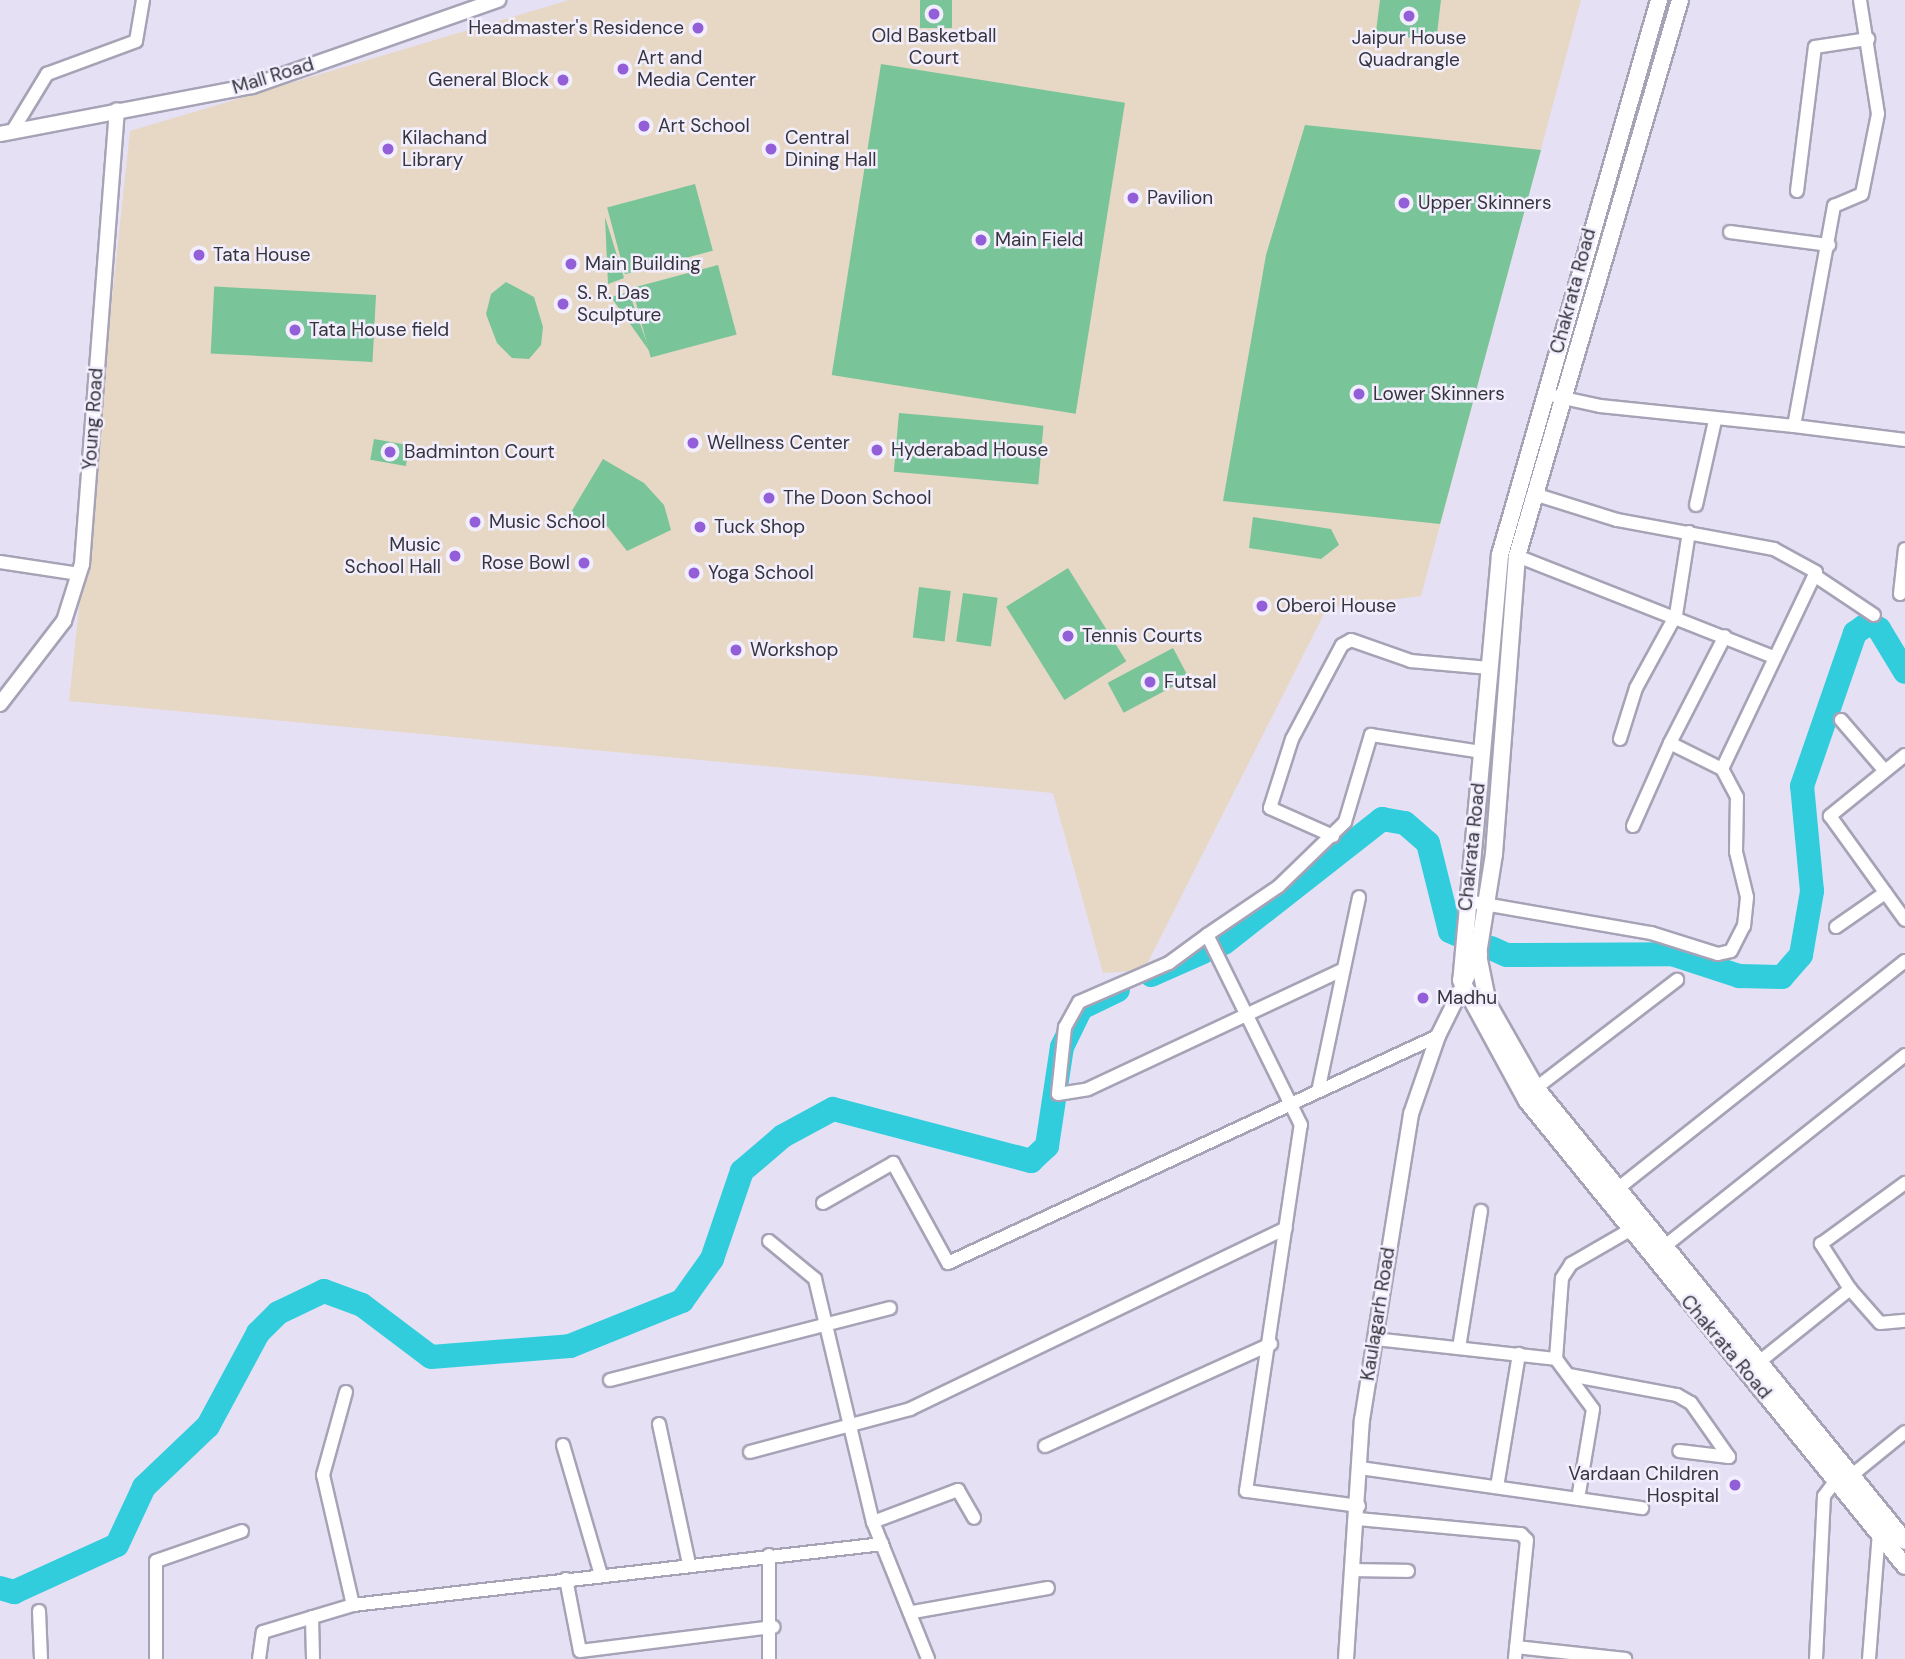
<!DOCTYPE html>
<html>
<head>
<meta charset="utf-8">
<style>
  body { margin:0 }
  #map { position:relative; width:1905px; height:1659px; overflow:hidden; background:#e5e0f4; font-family:"DM Sans",sans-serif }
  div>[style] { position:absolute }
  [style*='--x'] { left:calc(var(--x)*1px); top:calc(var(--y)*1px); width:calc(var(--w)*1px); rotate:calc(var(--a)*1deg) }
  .education>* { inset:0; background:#e6d8c5 }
  .green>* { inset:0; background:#79c498; transform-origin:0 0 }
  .river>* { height:24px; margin:-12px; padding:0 12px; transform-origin:12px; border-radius:12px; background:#31cddc }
  .roads { filter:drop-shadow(2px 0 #a7a3b6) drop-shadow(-2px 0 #a7a3b6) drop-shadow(0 2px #a7a3b6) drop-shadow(0 -2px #a7a3b6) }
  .minor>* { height:12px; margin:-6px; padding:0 6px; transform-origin:6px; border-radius:6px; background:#fff }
  .tertiary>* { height:14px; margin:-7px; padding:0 7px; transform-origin:7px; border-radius:7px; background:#fff }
  .secondary>* { height:16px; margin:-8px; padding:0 8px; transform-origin:8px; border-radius:8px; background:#fff }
  .primary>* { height:18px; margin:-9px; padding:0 9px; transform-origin:9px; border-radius:9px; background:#fff }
  .dots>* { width:19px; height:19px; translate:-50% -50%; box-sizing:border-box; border:4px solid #f2eefe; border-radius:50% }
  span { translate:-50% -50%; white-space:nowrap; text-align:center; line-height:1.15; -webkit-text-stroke:5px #f2eefe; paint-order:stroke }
  .poi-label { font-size:19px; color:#36353c }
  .right { translate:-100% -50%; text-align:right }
  .left { translate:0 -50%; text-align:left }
  .street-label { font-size:19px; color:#36353c }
</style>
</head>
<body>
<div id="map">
  <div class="education">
    <i style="clip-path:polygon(569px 0,1581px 0,1421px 596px,1327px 608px,1144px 970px,1103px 973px,1053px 793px,69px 701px,130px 131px)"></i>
  </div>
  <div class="green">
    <i style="left:920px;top:0;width:32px;height:28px"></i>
    <i style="clip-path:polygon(1380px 0,1441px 0,1436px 42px,1376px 32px)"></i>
    <i style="left:881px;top:64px;width:247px;height:315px;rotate:9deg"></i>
    <i style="clip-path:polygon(1305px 125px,1541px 150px,1440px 524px,1223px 501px,1266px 255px)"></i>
    <i style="left:695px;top:184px;width:69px;height:91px;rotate:75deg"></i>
    <i style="clip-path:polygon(605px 217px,624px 278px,608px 284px)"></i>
    <i style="left:718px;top:265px;width:72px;height:89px;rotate:75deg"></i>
    <i style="clip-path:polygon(506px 282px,534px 297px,543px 327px,541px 345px,529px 359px,512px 358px,497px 343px,486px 314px,491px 294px)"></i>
    <i style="clip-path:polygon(629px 292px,650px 352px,611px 297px)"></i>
    <i style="left:376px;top:295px;width:67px;height:162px;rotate:93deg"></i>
    <i style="left:899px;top:413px;width:145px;height:59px;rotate:5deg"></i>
    <i style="left:374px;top:439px;width:36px;height:21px;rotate:10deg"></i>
    <i style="clip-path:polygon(603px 459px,644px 483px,664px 505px,671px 530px,627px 551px,608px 527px,594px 521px,564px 524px)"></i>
    <i style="clip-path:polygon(1253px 517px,1331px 529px,1339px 545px,1321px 559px,1249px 548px)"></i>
    <i style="left:1068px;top:568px;width:110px;height:73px;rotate:58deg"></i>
    <i style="left:919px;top:587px;width:32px;height:51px;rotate:7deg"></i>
    <i style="left:963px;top:593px;width:35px;height:49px;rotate:8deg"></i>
    <i style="left:1173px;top:648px;width:34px;height:74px;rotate:62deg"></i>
  </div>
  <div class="river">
    <i style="--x:1224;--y:943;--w:201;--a:-38.1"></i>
    <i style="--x:1382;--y:819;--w:23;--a:10"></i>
    <i style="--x:1405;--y:823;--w:30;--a:41"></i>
    <i style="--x:1428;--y:843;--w:91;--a:76"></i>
    <i style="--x:1450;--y:931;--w:7;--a:27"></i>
    <i style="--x:1491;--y:948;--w:17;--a:24"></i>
    <i style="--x:1507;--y:955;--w:165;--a:-0.3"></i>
    <i style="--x:1672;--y:954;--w:71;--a:18.2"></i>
    <i style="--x:1739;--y:976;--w:43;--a:1.3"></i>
    <i style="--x:1782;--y:977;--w:29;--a:-49"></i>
    <i style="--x:1801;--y:955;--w:65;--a:-80.2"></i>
    <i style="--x:1812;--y:891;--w:105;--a:-95.4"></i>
    <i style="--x:1802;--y:786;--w:162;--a:-70.9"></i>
    <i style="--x:1855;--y:633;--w:17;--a:-36"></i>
    <i style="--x:1869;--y:623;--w:12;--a:31"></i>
    <i style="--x:1879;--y:629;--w:50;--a:58.8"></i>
    <i style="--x:1151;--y:975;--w:57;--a:-23.9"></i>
    <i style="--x:0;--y:1588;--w:15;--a:16"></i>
    <i style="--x:14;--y:1592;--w:113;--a:-24.5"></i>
    <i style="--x:117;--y:1545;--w:64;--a:-65"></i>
    <i style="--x:144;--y:1487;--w:88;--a:-43.6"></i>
    <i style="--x:208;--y:1426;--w:106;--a:-61.7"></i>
    <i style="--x:258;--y:1333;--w:28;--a:-45"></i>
    <i style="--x:278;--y:1313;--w:51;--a:-25.6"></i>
    <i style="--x:324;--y:1291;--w:40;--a:20.2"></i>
    <i style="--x:362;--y:1305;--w:86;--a:37"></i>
    <i style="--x:431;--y:1357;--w:139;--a:-4.5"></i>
    <i style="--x:570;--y:1346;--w:121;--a:-21.9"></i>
    <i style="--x:682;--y:1301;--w:52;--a:-54.5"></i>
    <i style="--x:712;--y:1259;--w:93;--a:-71.2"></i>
    <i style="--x:742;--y:1171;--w:54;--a:-40.5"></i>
    <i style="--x:783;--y:1136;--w:57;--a:-28.4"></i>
    <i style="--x:833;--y:1109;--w:205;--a:14.7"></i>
    <i style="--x:1031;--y:1161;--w:22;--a:-43"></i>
    <i style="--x:1047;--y:1146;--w:100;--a:-81.4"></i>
    <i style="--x:1062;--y:1047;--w:43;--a:-64"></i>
    <i style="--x:1081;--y:1008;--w:41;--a:-25.9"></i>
  </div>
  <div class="roads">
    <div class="minor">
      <i style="--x:13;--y:130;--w:66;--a:-58.7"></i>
      <i style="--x:47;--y:74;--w:95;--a:-20.3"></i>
      <i style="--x:136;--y:41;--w:42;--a:-80.3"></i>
      <i style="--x:1797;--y:191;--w:145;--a:-82.9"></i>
      <i style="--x:1815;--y:47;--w:54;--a:-8.6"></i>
      <i style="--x:1730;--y:232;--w:100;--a:7.5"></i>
      <i style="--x:1545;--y:394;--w:56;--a:12.3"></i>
      <i style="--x:1600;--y:406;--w:195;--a:5.9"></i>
      <i style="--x:1794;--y:426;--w:224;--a:-79.7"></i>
      <i style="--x:1834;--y:206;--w:30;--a:-23"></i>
      <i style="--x:1862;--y:194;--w:82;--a:-78.7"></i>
      <i style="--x:1878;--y:114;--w:115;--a:-99"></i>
      <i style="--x:1794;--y:426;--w:112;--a:7.2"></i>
      <i style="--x:1696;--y:505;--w:86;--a:-77.3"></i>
      <i style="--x:1517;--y:556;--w:275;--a:21.5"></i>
      <i style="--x:0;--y:562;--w:80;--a:8.6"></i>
      <i style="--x:1814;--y:575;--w:72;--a:33.7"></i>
      <i style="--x:1900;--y:594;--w:45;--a:-83.7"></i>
      <i style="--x:1841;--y:720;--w:67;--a:49.2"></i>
      <i style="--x:1620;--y:739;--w:53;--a:-72.6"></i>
      <i style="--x:1636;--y:688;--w:83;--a:-61.3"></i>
      <i style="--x:1676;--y:615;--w:84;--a:-81.1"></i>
      <i style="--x:1905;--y:755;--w:97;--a:140.9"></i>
      <i style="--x:1830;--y:816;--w:128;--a:54.2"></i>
      <i style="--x:1722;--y:769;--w:58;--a:-153.4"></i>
      <i style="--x:1670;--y:743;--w:120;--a:-62.8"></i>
      <i style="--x:1633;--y:826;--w:91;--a:-66"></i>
      <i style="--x:1333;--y:836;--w:69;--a:-156"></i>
      <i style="--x:1270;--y:808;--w:72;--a:-72.3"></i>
      <i style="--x:1292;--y:739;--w:106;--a:-62"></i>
      <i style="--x:1342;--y:645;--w:10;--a:-29"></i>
      <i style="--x:1351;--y:640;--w:64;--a:19.3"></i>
      <i style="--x:1411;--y:661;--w:78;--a:5.1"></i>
      <i style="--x:1467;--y:901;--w:187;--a:9.9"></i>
      <i style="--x:1651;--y:933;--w:70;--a:17.4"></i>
      <i style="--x:1718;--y:954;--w:13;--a:-13"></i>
      <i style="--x:1731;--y:951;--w:28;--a:-63"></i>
      <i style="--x:1744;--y:926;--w:29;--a:-84"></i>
      <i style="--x:1747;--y:897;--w:46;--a:-103.7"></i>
      <i style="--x:1736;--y:852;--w:55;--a:-89"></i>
      <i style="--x:1737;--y:797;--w:32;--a:-118"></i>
      <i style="--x:1722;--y:769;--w:218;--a:-64.5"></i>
      <i style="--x:1816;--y:572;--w:48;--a:-151.3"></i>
      <i style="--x:1774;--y:549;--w:160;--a:-169.5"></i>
      <i style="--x:1617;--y:520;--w:87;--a:-162.6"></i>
      <i style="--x:1836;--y:927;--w:60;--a:-34.8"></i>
      <i style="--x:1207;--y:935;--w:47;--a:143.6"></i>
      <i style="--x:1169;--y:963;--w:98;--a:156.6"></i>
      <i style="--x:1079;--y:1002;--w:29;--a:119"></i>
      <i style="--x:1065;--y:1027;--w:67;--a:96"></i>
      <i style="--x:1058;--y:1094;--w:30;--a:-9"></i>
      <i style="--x:1088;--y:1089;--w:280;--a:-25.1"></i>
      <i style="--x:1319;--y:1087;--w:194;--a:-78.1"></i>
      <i style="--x:1536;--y:1088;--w:178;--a:-37.5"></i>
      <i style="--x:1611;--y:1194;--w:375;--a:-38.4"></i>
      <i style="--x:823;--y:1203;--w:81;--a:-29.7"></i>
      <i style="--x:893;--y:1163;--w:114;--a:61.2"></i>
      <i style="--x:948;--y:1263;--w:540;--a:-24.86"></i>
      <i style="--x:769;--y:1241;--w:60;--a:39.6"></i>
      <i style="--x:815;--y:1279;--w:250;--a:76.6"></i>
      <i style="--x:873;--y:1522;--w:148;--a:68.1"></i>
      <i style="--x:1665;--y:1246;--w:307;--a:-38.5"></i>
      <i style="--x:1850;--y:1289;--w:54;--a:-122.8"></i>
      <i style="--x:1821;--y:1244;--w:104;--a:-36"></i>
      <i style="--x:1375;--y:1339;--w:182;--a:6.3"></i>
      <i style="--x:1459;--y:1348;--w:139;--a:-80.9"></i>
      <i style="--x:1759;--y:1362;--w:117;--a:-38.7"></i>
      <i style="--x:1850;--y:1289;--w:45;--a:48.6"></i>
      <i style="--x:1880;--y:1323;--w:25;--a:-5"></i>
      <i style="--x:1569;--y:1375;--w:110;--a:10.5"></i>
      <i style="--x:1677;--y:1395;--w:16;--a:30"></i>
      <i style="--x:1691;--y:1403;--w:66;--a:54.9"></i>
      <i style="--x:1729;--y:1457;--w:50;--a:-173.2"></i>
      <i style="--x:610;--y:1380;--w:289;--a:-14.4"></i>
      <i style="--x:346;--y:1392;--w:86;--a:105.5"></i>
      <i style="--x:323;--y:1475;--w:133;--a:77"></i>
      <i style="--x:659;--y:1424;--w:143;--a:77.9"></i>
      <i style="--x:563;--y:1445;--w:135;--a:73.7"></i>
      <i style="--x:1045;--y:1446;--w:248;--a:-24.3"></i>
      <i style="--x:750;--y:1452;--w:166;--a:-15"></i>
      <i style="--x:910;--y:1409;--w:417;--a:-25.7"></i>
      <i style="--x:1360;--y:1468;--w:285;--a:8.1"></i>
      <i style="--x:1852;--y:1475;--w:68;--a:-39.1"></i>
      <i style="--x:1497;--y:1487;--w:135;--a:-80.6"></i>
      <i style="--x:1578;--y:1499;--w:91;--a:-80.5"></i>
      <i style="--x:1593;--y:1409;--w:62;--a:-126.5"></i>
      <i style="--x:1556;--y:1359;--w:81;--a:-85.8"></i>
      <i style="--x:1562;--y:1278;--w:17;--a:-57"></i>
      <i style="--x:1571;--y:1264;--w:68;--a:-30"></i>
      <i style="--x:1359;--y:1506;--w:114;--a:-172.4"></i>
      <i style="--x:1246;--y:1491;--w:370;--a:-81.5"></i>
      <i style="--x:1301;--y:1125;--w:212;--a:-116.3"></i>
      <i style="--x:1207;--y:935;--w:87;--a:-34.2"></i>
      <i style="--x:1279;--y:886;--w:92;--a:-44.1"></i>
      <i style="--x:1345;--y:822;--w:91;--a:-73.4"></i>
      <i style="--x:1371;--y:735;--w:112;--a:8.7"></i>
      <i style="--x:1358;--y:1519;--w:164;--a:5.3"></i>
      <i style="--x:1521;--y:1534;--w:8;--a:45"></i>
      <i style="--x:1527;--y:1540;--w:120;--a:95.8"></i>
      <i style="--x:873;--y:1522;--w:91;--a:-20.6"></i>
      <i style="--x:958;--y:1490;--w:32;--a:60"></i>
      <i style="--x:769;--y:1555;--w:104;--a:90"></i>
      <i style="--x:1356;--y:1570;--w:52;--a:1.1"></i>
      <i style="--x:566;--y:1579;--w:73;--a:79"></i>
      <i style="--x:580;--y:1651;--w:195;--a:-7.1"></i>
      <i style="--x:39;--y:1611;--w:48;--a:87.6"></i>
      <i style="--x:913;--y:1612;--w:137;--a:-10.1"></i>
      <i style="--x:312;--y:1617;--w:42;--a:88.6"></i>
      <i style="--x:1516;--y:1647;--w:110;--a:6.3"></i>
      <i style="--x:156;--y:1659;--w:98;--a:-90"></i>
      <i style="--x:156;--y:1561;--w:91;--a:-19.2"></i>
      <i style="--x:259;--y:1659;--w:27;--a:-82"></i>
      <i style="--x:263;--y:1632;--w:94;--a:-16.7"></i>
      <i style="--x:353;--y:1605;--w:533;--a:-6.57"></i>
      <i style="--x:1816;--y:1659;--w:163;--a:-87.2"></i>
      <i style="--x:1824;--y:1496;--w:20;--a:-53"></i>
      <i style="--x:1869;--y:1659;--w:126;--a:-85.5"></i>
    </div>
    <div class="tertiary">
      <i style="--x:0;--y:134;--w:257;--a:-10.8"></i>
      <i style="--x:252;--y:86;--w:261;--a:-19.3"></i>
      <i style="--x:0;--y:704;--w:105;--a:-52.4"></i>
      <i style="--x:64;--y:621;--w:60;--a:-72.5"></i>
      <i style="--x:82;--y:564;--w:455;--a:-85.6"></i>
      <i style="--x:1346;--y:1659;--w:240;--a:-86.2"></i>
      <i style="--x:1362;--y:1420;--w:310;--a:-80.9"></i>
      <i style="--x:1411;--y:1114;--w:83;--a:-70.9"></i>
      <i style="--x:1438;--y:1036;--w:90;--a:-63.7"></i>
    </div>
    <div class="secondary">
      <i style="--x:1659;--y:0;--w:577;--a:105.99"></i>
      <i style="--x:1500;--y:555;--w:427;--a:95.2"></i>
      <i style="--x:1461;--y:980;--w:138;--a:61.4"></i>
      <i style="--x:1527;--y:1101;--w:599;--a:50.89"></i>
      <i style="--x:1478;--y:954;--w:101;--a:-80.9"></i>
      <i style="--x:1494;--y:854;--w:299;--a:-85.6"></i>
      <i style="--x:1517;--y:556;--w:579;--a:-73.66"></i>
      <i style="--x:1478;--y:955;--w:50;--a:78.5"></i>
      <i style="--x:1488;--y:1004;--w:97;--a:60.3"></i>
      <i style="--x:1536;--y:1088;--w:584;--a:50.83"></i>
    </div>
    <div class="primary">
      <i style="--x:1478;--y:955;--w:1;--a:-90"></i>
    </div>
  </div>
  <div class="dots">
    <i style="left:934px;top:14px;background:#935fd8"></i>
    <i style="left:1409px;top:16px;background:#935fd8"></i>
    <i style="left:698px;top:28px;background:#935fd8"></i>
    <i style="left:623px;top:69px;background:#935fd8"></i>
    <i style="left:563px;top:80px;background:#935fd8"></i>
    <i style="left:644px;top:126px;background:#935fd8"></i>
    <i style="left:388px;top:149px;background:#935fd8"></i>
    <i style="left:771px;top:149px;background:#935fd8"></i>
    <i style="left:1133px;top:198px;background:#935fd8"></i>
    <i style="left:1404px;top:203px;background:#935fd8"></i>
    <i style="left:981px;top:240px;background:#935fd8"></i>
    <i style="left:199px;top:255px;background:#935fd8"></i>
    <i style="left:571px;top:264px;background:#935fd8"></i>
    <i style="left:563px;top:304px;background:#935fd8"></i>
    <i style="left:295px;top:330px;background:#935fd8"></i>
    <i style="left:1359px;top:394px;background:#935fd8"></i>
    <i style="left:693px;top:443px;background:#935fd8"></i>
    <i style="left:877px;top:450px;background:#935fd8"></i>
    <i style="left:390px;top:452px;background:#935fd8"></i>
    <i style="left:769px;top:498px;background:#935fd8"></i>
    <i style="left:475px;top:522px;background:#935fd8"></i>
    <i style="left:700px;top:527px;background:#935fd8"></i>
    <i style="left:455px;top:556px;background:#935fd8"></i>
    <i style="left:584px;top:563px;background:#935fd8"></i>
    <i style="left:694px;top:573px;background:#935fd8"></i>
    <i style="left:1262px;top:606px;background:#935fd8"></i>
    <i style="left:1068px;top:636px;background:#935fd8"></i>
    <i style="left:736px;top:650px;background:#935fd8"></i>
    <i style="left:1150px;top:682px;background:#935fd8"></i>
    <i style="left:1423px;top:998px;background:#935fd8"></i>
    <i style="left:1735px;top:1485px;background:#935fd8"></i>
  </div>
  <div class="poi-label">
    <span class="right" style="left:684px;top:28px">Headmaster's Residence</span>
    <span style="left:934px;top:47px">Old Basketball<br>Court</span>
    <span style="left:1409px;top:49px">Jaipur House<br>Quadrangle</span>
    <span class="left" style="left:637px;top:69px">Art and<br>Media Center</span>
    <span class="right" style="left:549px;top:80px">General Block</span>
    <span class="left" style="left:658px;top:126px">Art School</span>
    <span class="left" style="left:402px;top:149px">Kilachand<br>Library</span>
    <span class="left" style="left:785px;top:149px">Central<br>Dining Hall</span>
    <span class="left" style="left:1147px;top:198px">Pavilion</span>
    <span class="left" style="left:1418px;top:203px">Upper Skinners</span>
    <span class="left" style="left:995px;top:240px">Main Field</span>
    <span class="left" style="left:213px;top:255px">Tata House</span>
    <span class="left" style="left:585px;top:264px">Main Building</span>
    <span class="left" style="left:577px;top:304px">S. R. Das<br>Sculpture</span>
    <span class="left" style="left:309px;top:330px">Tata House field</span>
    <span class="left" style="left:1373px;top:394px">Lower Skinners</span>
    <span class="left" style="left:707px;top:443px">Wellness Center</span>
    <span class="left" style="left:891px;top:450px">Hyderabad House</span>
    <span class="left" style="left:404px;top:452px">Badminton Court</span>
    <span class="left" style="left:783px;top:498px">The Doon School</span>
    <span class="left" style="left:489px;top:522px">Music School</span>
    <span class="left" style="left:714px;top:527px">Tuck Shop</span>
    <span class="right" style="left:441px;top:556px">Music<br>School Hall</span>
    <span class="right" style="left:570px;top:563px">Rose Bowl</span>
    <span class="left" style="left:708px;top:573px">Yoga School</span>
    <span class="left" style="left:1276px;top:606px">Oberoi House</span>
    <span class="left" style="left:1082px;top:636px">Tennis Courts</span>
    <span class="left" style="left:750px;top:650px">Workshop</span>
    <span class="left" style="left:1164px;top:682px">Futsal</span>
    <span class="left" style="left:1437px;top:998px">Madhu</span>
    <span class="right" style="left:1719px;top:1485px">Vardaan Children<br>Hospital</span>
  </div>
  <div class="street-label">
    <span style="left:273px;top:76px;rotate:-17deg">Mall Road</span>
    <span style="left:1573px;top:291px;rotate:-75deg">Chakrata Road</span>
    <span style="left:93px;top:419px;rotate:-86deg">Young Road</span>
    <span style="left:1472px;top:847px;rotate:-84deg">Chakrata Road</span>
    <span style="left:1378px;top:1314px;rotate:-81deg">Kaulagarh Road</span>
    <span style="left:1726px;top:1347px;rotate:50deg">Chakrata Road</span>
  </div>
</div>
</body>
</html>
